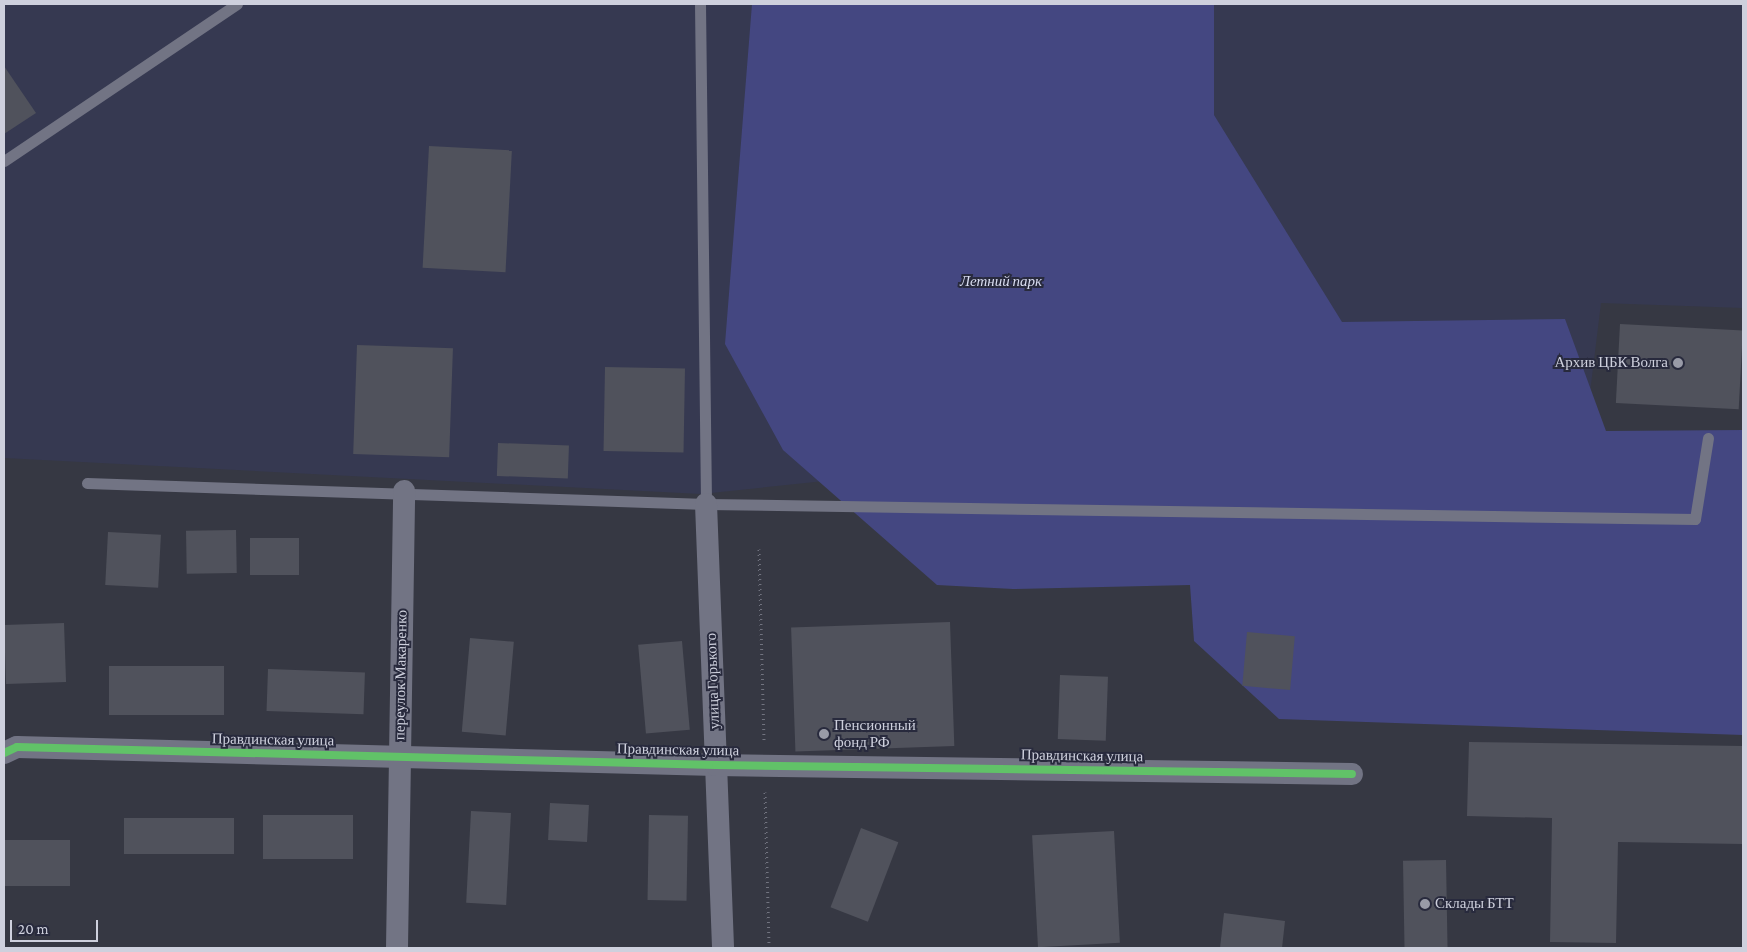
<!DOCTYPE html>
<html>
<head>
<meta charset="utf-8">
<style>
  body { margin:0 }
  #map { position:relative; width:1747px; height:952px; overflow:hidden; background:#363843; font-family:"Crimson Pro",serif }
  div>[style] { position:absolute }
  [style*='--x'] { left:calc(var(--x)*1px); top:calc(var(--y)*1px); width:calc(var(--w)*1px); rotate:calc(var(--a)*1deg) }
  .built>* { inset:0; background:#363951 }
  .green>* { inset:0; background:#444781 }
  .building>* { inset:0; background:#50525c; transform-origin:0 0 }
  .path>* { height:3px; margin-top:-1.5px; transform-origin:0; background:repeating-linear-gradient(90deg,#727480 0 1px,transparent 0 5px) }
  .service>* { height:11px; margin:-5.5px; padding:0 5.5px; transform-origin:5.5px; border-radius:5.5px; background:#727484 }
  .minor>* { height:22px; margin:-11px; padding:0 11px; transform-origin:11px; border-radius:11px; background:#727484 }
  .cycleway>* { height:8px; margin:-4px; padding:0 4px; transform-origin:4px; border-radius:4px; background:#61c268 }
  .dots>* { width:14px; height:14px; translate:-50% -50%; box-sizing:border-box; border:2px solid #282a3d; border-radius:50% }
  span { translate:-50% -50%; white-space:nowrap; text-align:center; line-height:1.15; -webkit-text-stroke:4px #282a3d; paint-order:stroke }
  .park-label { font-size:15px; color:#d9ddf1; font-style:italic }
  .poi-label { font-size:15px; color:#ced0dd }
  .right { translate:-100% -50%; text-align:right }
  .left { translate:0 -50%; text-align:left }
  .street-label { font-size:15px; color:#ced0dd }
  .frame { position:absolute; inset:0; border:5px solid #ced0dd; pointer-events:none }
  .scale { position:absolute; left:10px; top:920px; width:88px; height:22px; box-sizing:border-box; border:2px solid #ced0dd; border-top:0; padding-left:6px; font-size:15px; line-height:18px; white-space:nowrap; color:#ced0dd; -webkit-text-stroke:4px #282a3d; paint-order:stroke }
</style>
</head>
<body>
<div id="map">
  <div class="built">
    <i style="clip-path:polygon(4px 4px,1743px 4px,1743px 308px,1601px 303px,1589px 401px,701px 494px,4px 458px)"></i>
  </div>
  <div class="green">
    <i style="clip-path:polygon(752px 4px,1214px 4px,1214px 115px,1342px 322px,1565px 319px,1606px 431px,1743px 430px,1743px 735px,1279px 719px,1194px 641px,1190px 585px,1013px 589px,937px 585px,783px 450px,725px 344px)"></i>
  </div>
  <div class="building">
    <i style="clip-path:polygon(4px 66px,36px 113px,4px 134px)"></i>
    <i style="left:429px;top:146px;width:83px;height:122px;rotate:3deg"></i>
    <i style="left:1620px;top:324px;width:123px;height:79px;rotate:3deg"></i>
    <i style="left:357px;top:345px;width:96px;height:109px;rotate:2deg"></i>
    <i style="left:605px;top:367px;width:80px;height:84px;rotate:1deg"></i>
    <i style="left:498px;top:443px;width:71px;height:33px;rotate:2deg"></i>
    <i style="left:236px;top:530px;width:43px;height:50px;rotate:89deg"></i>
    <i style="left:108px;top:532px;width:53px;height:53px;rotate:3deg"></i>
    <i style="left:250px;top:538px;width:49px;height:37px"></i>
    <i style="left:950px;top:622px;width:124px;height:159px;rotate:88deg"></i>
    <i style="left:64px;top:623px;width:59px;height:60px;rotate:88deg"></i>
    <i style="left:1247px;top:632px;width:48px;height:54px;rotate:5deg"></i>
    <i style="left:470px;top:638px;width:44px;height:94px;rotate:5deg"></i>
    <i style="left:682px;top:641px;width:89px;height:44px;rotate:85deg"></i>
    <i style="left:109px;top:666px;width:115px;height:49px"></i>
    <i style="left:268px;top:669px;width:97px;height:42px;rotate:2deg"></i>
    <i style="left:1060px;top:675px;width:48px;height:64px;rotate:2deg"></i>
    <i style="clip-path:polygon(1469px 742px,1743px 746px,1743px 844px,1618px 842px,1616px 943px,1550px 942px,1552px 818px,1467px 816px)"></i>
    <i style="left:550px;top:803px;width:39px;height:37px;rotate:3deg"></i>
    <i style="left:471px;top:811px;width:40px;height:92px;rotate:3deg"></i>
    <i style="left:353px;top:815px;width:44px;height:90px;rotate:90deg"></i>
    <i style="left:649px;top:815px;width:39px;height:85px;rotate:1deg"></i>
    <i style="left:124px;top:818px;width:110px;height:36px"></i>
    <i style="left:861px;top:828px;width:40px;height:85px;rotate:21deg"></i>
    <i style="left:1114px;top:831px;width:112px;height:82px;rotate:87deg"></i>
    <i style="left:4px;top:840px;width:66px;height:46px"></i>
    <i style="left:1446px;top:860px;width:88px;height:43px;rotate:89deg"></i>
    <i style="clip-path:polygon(1224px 913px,1285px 921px,1282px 948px,1220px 948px)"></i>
  </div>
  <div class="path">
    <i style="--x:759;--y:549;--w:191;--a:88.5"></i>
    <i style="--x:765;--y:792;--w:156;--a:88.5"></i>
  </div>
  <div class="service">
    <i style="--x:700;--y:4;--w:500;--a:89.31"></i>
    <i style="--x:4;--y:161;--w:281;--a:-34"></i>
    <i style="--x:87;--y:483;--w:619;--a:1.94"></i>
    <i style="--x:706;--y:504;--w:989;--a:0.87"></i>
    <i style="--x:1695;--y:519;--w:82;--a:-80.9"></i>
  </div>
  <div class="minor">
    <i style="--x:706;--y:504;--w:444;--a:87.8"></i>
    <i style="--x:4;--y:753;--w:14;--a:-25"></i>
    <i style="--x:17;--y:747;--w:699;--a:1.48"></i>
    <i style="--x:716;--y:765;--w:636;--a:0.81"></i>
    <i style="--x:397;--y:948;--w:457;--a:-89.1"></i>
  </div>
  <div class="cycleway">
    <i style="--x:4;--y:753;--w:14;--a:-25"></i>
    <i style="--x:17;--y:747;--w:699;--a:1.48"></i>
    <i style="--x:716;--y:765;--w:636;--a:0.81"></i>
  </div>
  <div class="dots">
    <i style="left:1678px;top:363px;background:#999ba7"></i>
    <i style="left:824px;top:734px;background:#999ba7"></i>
    <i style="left:1425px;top:904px;background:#999ba7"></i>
  </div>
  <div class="park-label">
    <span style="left:1001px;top:282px">Летний парк</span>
  </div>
  <div class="poi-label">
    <span class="right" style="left:1668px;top:363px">Архив ЦБК Волга</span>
    <span class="left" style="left:834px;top:734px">Пенсионный<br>фонд РФ</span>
    <span class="left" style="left:1435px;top:904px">Склады БТТ</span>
  </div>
  <div class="street-label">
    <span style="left:401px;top:675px;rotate:-89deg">переулок Макаренко</span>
    <span style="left:713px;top:681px;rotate:-92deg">улица Горького</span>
    <span style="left:273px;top:740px;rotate:1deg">Правдинская улица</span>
    <span style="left:678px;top:750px;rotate:1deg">Правдинская улица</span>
    <span style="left:1082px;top:756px;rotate:1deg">Правдинская улица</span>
  </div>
  <div class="frame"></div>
  <div class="scale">20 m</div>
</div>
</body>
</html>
